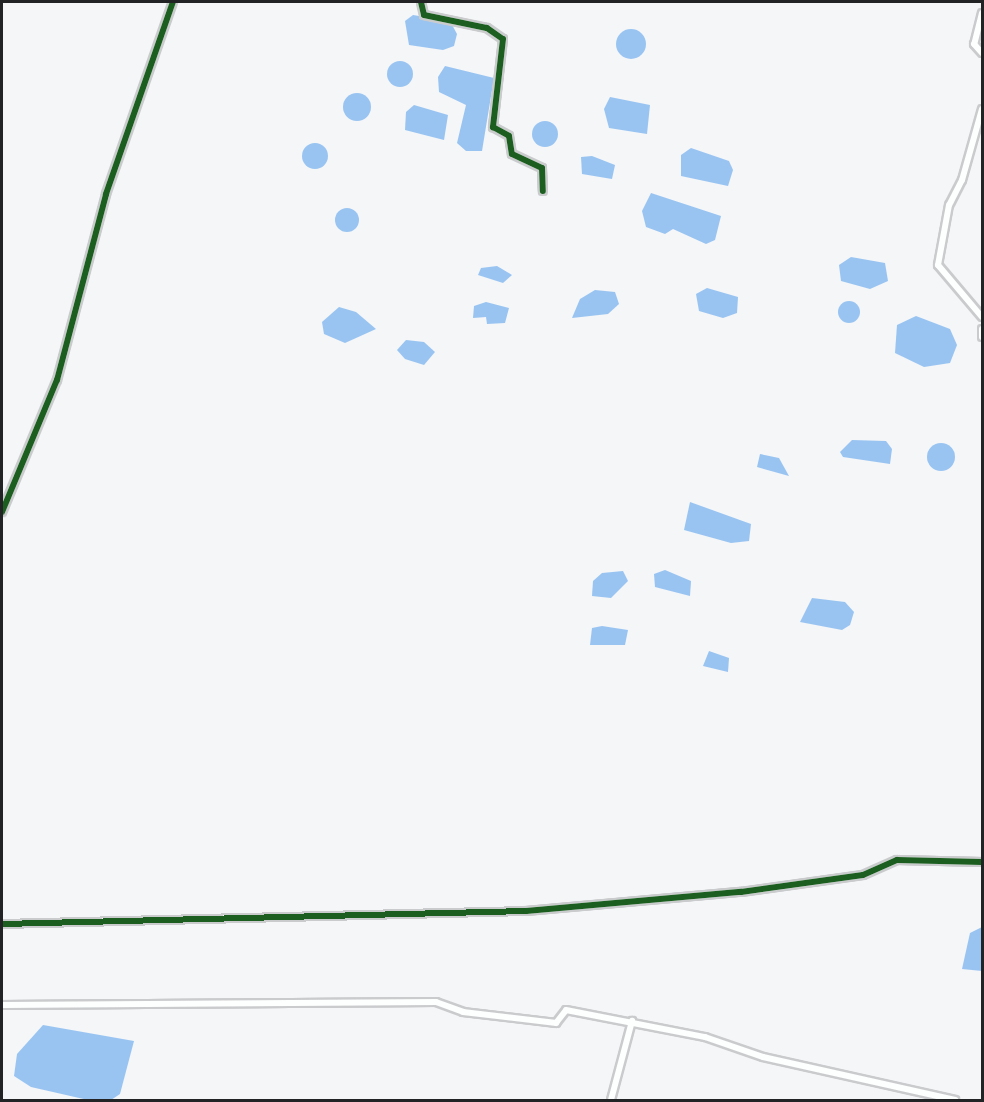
<!DOCTYPE html>
<html>
<head>
<meta charset="utf-8">
<style>
  body { margin:0 }
  #map { position:relative; width:984px; height:1102px; overflow:hidden; background:#f4f6f8; font-family:"Source Serif 4",serif }
  div>[style] { position:absolute }
  [style*='--x'] { left:calc(var(--x)*1px); top:calc(var(--y)*1px); width:calc(var(--w)*1px); rotate:calc(var(--a)*1deg) }
  .water>* { inset:0; background:#99c4f2 }
  .round { border-radius:50% }
  .roads { filter:drop-shadow(2px 0 #cacbcd) drop-shadow(-2px 0 #cacbcd) drop-shadow(0 2px #cacbcd) drop-shadow(0 -2px #cacbcd) }
  .minor>* { height:6px; margin:-3px; padding:0 3px; transform-origin:3px; border-radius:3px; background:#fdfefe }
  .cycleway>* { height:6px; margin:-3px; padding:0 3px; transform-origin:3px; border-radius:3px; background:#1b5e20 }
  span { translate:-50% -50%; white-space:nowrap; text-align:center; line-height:1.15; -webkit-text-stroke:4.5px #fff; paint-order:stroke }
  .frame { position:absolute; inset:0; border:3px solid #222324; pointer-events:none }
</style>
</head>
<body>
<div id="map">
  <div class="water">
    <i style="clip-path:polygon(413px 15px,450px 21px,457px 34px,454px 46px,443px 50px,409px 45px,405px 21px)"></i>
    <i class="round" style="left:616px;top:29px;width:30px;height:30px"></i>
    <i class="round" style="left:387px;top:61px;width:26px;height:26px"></i>
    <i style="clip-path:polygon(445px 66px,494px 78px,482px 151px,466px 151px,457px 143px,466px 105px,439px 92px,438px 77px)"></i>
    <i class="round" style="left:343px;top:93px;width:28px;height:28px"></i>
    <i style="clip-path:polygon(610px 97px,650px 105px,647px 134px,609px 128px,604px 109px)"></i>
    <i style="clip-path:polygon(414px 105px,448px 115px,444px 140px,405px 130px,406px 112px)"></i>
    <i class="round" style="left:532px;top:121px;width:26px;height:26px"></i>
    <i class="round" style="left:302px;top:143px;width:26px;height:26px"></i>
    <i style="clip-path:polygon(691px 148px,729px 161px,733px 170px,728px 186px,681px 176px,681px 155px)"></i>
    <i style="clip-path:polygon(592px 156px,615px 165px,612px 179px,582px 174px,581px 157px)"></i>
    <i style="clip-path:polygon(651px 193px,721px 216px,715px 240px,706px 244px,673px 229px,665px 234px,646px 227px,642px 211px)"></i>
    <i class="round" style="left:335px;top:208px;width:24px;height:24px"></i>
    <i style="clip-path:polygon(851px 257px,885px 263px,888px 281px,870px 289px,841px 281px,839px 265px)"></i>
    <i style="clip-path:polygon(497px 266px,512px 275px,503px 283px,478px 275px,481px 268px)"></i>
    <i style="clip-path:polygon(707px 288px,738px 297px,737px 313px,723px 318px,699px 311px,696px 294px)"></i>
    <i style="clip-path:polygon(595px 290px,615px 292px,619px 304px,608px 314px,572px 318px,580px 299px)"></i>
    <i class="round" style="left:838px;top:301px;width:22px;height:22px"></i>
    <i style="clip-path:polygon(486px 302px,509px 308px,505px 323px,487px 324px,486px 317px,473px 318px,474px 306px)"></i>
    <i style="clip-path:polygon(339px 307px,356px 312px,376px 329px,345px 343px,324px 334px,322px 322px)"></i>
    <i style="clip-path:polygon(916px 316px,950px 329px,957px 345px,950px 363px,924px 367px,895px 353px,897px 325px)"></i>
    <i style="clip-path:polygon(406px 340px,424px 342px,435px 352px,424px 365px,405px 359px,397px 350px)"></i>
    <i style="clip-path:polygon(852px 440px,886px 441px,892px 449px,890px 464px,843px 457px,840px 452px)"></i>
    <i class="round" style="left:927px;top:443px;width:28px;height:28px"></i>
    <i style="clip-path:polygon(760px 454px,779px 458px,789px 476px,757px 467px)"></i>
    <i style="clip-path:polygon(690px 502px,751px 524px,749px 541px,731px 543px,684px 530px)"></i>
    <i style="clip-path:polygon(665px 570px,691px 581px,690px 596px,655px 587px,654px 574px)"></i>
    <i style="clip-path:polygon(623px 571px,628px 581px,611px 598px,592px 596px,593px 581px,602px 573px)"></i>
    <i style="clip-path:polygon(812px 598px,845px 602px,854px 612px,850px 625px,842px 630px,800px 622px)"></i>
    <i style="clip-path:polygon(602px 626px,628px 630px,625px 645px,590px 645px,592px 628px)"></i>
    <i style="clip-path:polygon(709px 651px,729px 658px,728px 672px,703px 666px)"></i>
    <i style="clip-path:polygon(982px 927px,982px 971px,962px 969px,970px 933px)"></i>
    <i style="clip-path:polygon(43px 1025px,134px 1041px,120px 1094px,111px 1100px,88px 1100px,31px 1087px,14px 1076px,17px 1054px)"></i>
  </div>
  <div class="roads">
    <div class="minor">
      <i style="--x:421;--y:2;--w:13;--a:77"></i>
      <i style="--x:424;--y:15;--w:64;--a:11.7"></i>
      <i style="--x:487;--y:28;--w:19;--a:35"></i>
      <i style="--x:503;--y:39;--w:89;--a:96.5"></i>
      <i style="--x:493;--y:127;--w:18;--a:29"></i>
      <i style="--x:509;--y:136;--w:18;--a:81"></i>
      <i style="--x:512;--y:154;--w:33;--a:25"></i>
      <i style="--x:542;--y:168;--w:23;--a:88"></i>
      <i style="--x:982;--y:13;--w:32;--a:104"></i>
      <i style="--x:974;--y:44;--w:12;--a:48"></i>
      <i style="--x:982;--y:109;--w:74;--a:105.7"></i>
      <i style="--x:962;--y:180;--w:28;--a:117"></i>
      <i style="--x:949;--y:205;--w:61;--a:100.4"></i>
      <i style="--x:938;--y:265;--w:68;--a:49.8"></i>
      <i style="--x:982;--y:329;--w:8;--a:90"></i>
      <i style="--x:2;--y:512;--w:143;--a:-67.4"></i>
      <i style="--x:57;--y:380;--w:192;--a:-75.2"></i>
      <i style="--x:106;--y:194;--w:203;--a:-70.8"></i>
      <i style="--x:2;--y:924;--w:524;--a:-1.42"></i>
      <i style="--x:526;--y:911;--w:216;--a:-5.1"></i>
      <i style="--x:741;--y:892;--w:123;--a:-7.9"></i>
      <i style="--x:863;--y:875;--w:37;--a:-24"></i>
      <i style="--x:897;--y:860;--w:85;--a:1.3"></i>
      <i style="--x:2;--y:1005;--w:434;--a:-0.4"></i>
      <i style="--x:436;--y:1002;--w:29;--a:20"></i>
      <i style="--x:463;--y:1012;--w:94;--a:6.7"></i>
      <i style="--x:556;--y:1023;--w:16;--a:-52"></i>
      <i style="--x:566;--y:1010;--w:142;--a:11"></i>
      <i style="--x:705;--y:1037;--w:61;--a:19"></i>
      <i style="--x:763;--y:1057;--w:197;--a:12.6"></i>
      <i style="--x:611;--y:1100;--w:82;--a:-75.1"></i>
    </div>
  </div>
  <div class="cycleway">
    <i style="--x:421;--y:2;--w:13;--a:77"></i>
    <i style="--x:424;--y:15;--w:64;--a:11.7"></i>
    <i style="--x:487;--y:28;--w:19;--a:35"></i>
    <i style="--x:503;--y:39;--w:89;--a:96.5"></i>
    <i style="--x:493;--y:127;--w:18;--a:29"></i>
    <i style="--x:509;--y:136;--w:18;--a:81"></i>
    <i style="--x:512;--y:154;--w:33;--a:25"></i>
    <i style="--x:542;--y:168;--w:23;--a:88"></i>
    <i style="--x:2;--y:512;--w:143;--a:-67.4"></i>
    <i style="--x:57;--y:380;--w:192;--a:-75.2"></i>
    <i style="--x:106;--y:194;--w:203;--a:-70.8"></i>
    <i style="--x:2;--y:924;--w:524;--a:-1.42"></i>
    <i style="--x:526;--y:911;--w:216;--a:-5.1"></i>
    <i style="--x:741;--y:892;--w:123;--a:-7.9"></i>
    <i style="--x:863;--y:875;--w:37;--a:-24"></i>
    <i style="--x:897;--y:860;--w:85;--a:1.3"></i>
  </div>
  <div class="frame"></div>
</div>
</body>
</html>
